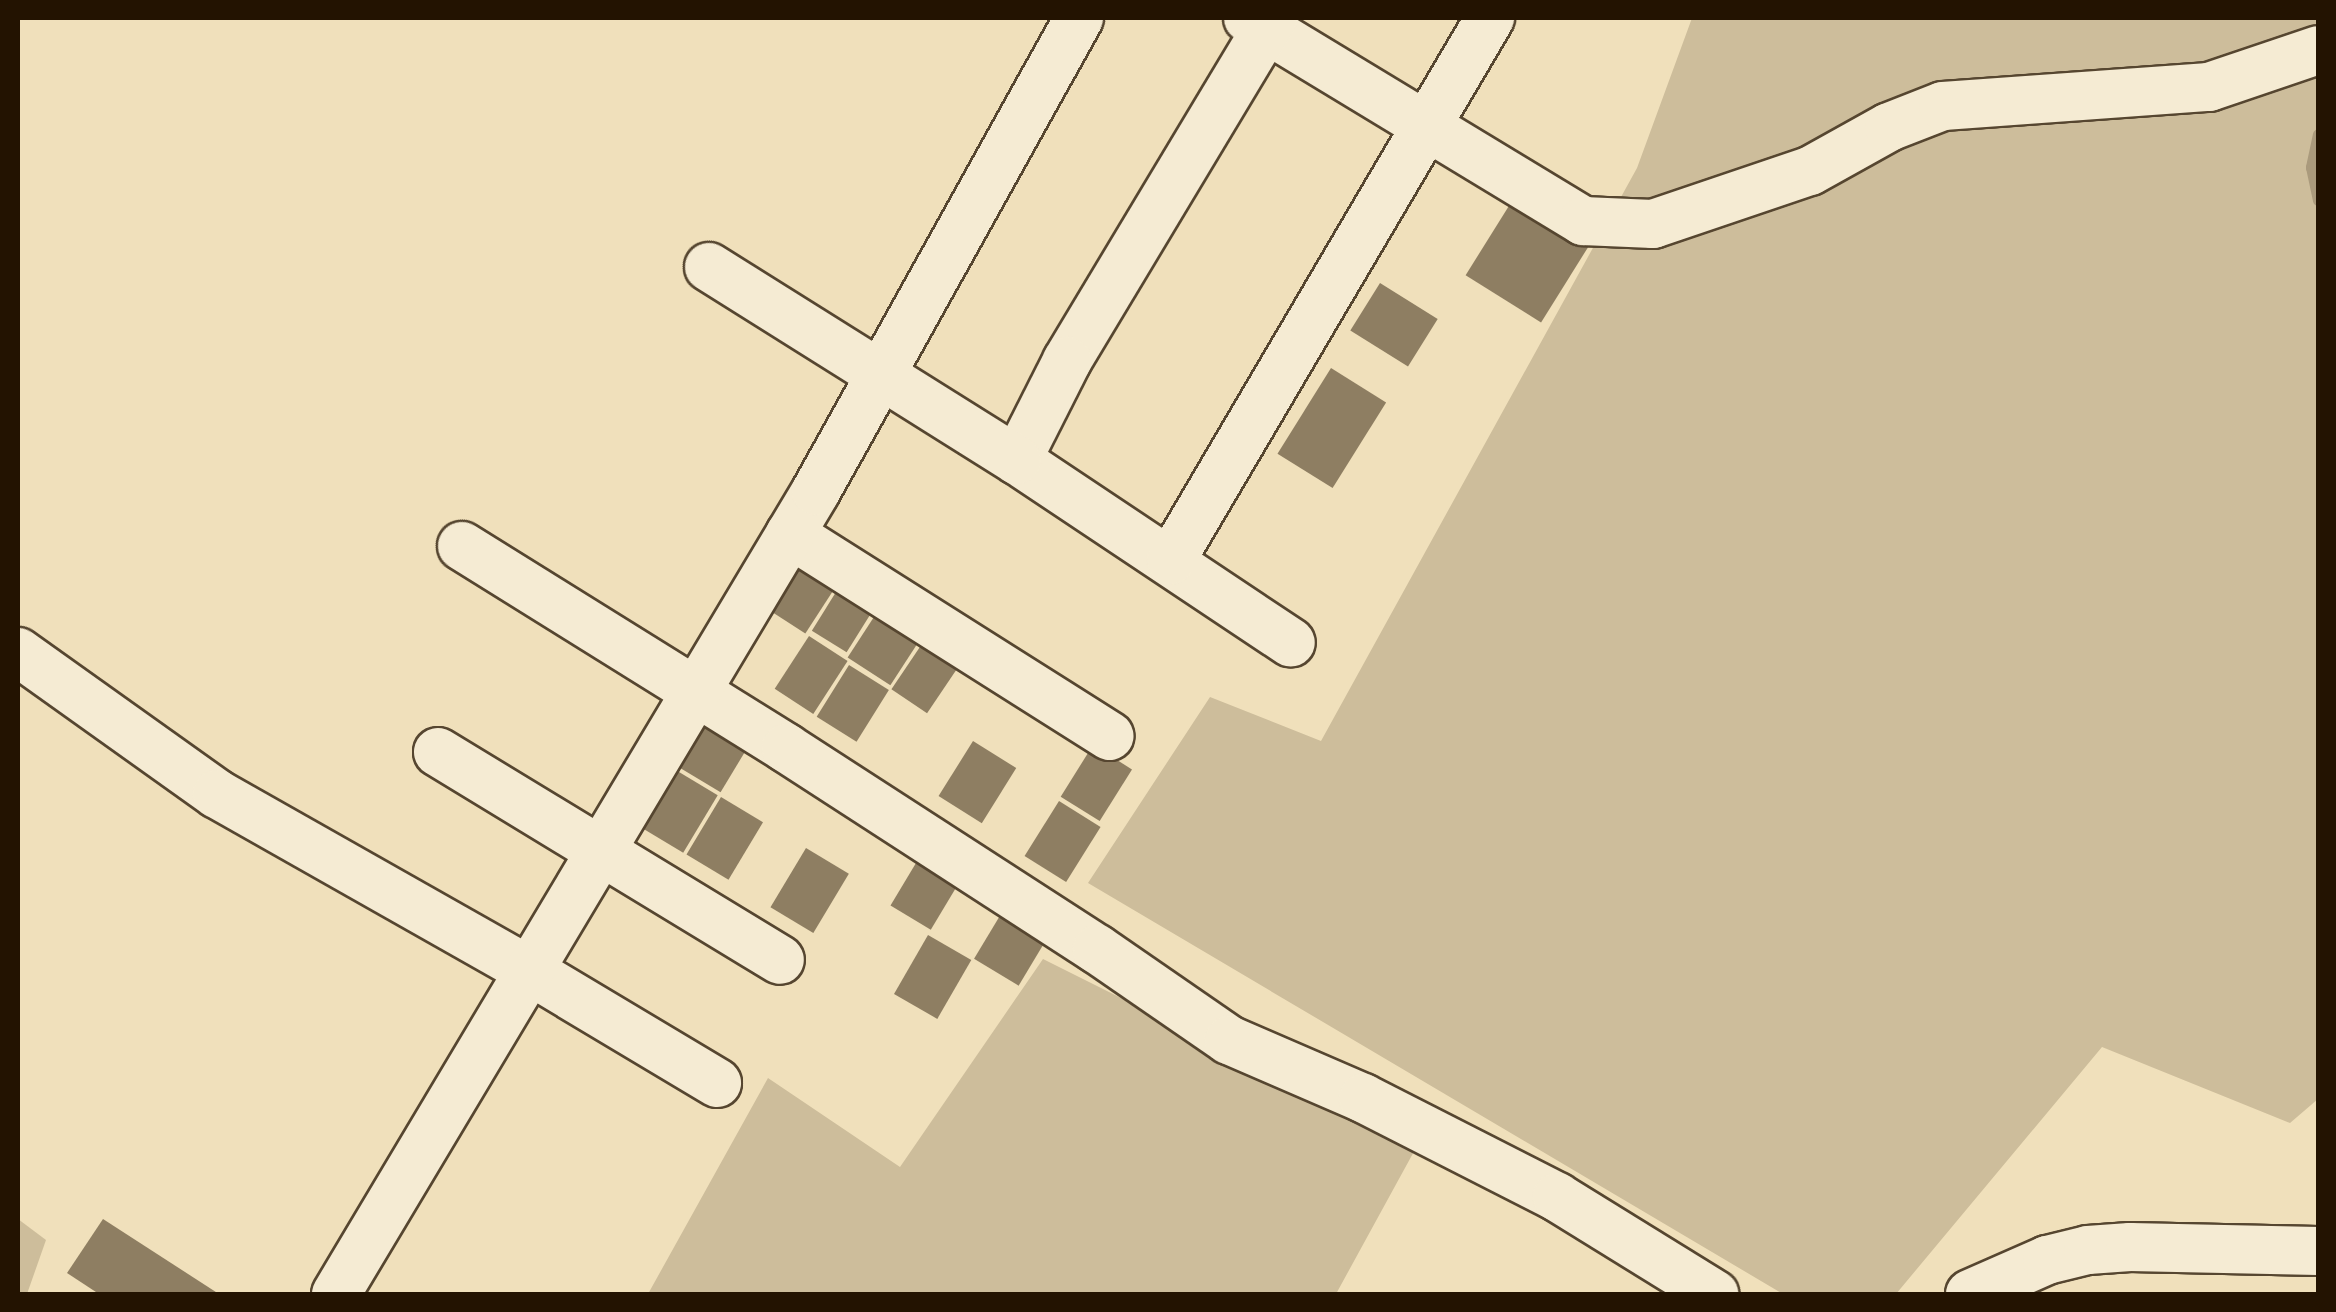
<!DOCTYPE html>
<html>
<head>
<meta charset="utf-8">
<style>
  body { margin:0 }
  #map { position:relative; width:2336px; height:1312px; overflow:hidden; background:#f0e0bb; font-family:"Libre Caslon Text",serif }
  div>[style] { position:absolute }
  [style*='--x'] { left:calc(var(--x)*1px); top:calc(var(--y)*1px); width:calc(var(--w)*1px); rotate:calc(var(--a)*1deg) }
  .green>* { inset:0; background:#cdbd9b }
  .stream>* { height:11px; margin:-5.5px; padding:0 5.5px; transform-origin:5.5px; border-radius:5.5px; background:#aa9a7c }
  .building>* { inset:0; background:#8e7e62; transform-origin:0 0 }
  .roads { filter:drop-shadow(2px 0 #564630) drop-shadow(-2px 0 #564630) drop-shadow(0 2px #564630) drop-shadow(0 -2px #564630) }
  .minor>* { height:48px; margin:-24px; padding:0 24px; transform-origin:24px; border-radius:24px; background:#f5ebd3 }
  span { translate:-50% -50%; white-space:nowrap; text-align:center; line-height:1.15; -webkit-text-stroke:8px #f5ebd3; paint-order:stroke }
  .frame { position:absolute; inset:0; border:20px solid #231301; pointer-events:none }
</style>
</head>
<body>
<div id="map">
  <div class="green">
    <i style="clip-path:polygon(1692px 18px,2318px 18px,2318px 1099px,2290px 1123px,2102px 1047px,1896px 1294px,1783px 1294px,1088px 883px,1210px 697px,1321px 741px,1637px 168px)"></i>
    <i style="clip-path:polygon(1043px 959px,1417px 1146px,1336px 1294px,648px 1294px,768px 1078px,900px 1167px)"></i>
    <i style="clip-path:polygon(18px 1219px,46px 1240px,27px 1294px,18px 1294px)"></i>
  </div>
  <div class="stream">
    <i style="--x:2318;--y:134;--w:34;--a:102"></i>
    <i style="--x:2311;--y:167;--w:34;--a:78"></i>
  </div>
  <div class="building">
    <i style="left:1517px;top:193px;width:89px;height:97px;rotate:32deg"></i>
    <i style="left:1380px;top:283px;width:68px;height:56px;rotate:32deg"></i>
    <i style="left:1331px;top:368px;width:65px;height:101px;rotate:32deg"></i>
    <i style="left:799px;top:546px;width:53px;height:70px;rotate:33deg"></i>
    <i style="left:841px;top:584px;width:41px;height:55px;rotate:32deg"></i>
    <i style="left:883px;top:603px;width:51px;height:65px;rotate:33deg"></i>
    <i style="left:930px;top:632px;width:43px;height:69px;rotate:34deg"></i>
    <i style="left:809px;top:636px;width:46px;height:63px;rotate:33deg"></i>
    <i style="left:849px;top:665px;width:47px;height:61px;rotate:32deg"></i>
    <i style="left:710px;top:709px;width:52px;height:66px;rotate:31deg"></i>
    <i style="left:973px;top:741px;width:51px;height:65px;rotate:32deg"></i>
    <i style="left:1093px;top:745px;width:46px;height:61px;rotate:32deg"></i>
    <i style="left:674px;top:769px;width:51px;height:67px;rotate:31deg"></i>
    <i style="left:721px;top:797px;width:49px;height:67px;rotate:31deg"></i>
    <i style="left:1059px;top:801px;width:49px;height:65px;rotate:32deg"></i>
    <i style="left:806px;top:848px;width:50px;height:69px;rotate:31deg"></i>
    <i style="left:925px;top:848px;width:47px;height:67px;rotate:31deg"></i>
    <i style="left:1007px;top:904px;width:52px;height:64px;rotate:31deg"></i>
    <i style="left:928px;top:935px;width:50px;height:68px;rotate:30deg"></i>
    <i style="clip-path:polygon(103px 1219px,219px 1294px,99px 1294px,67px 1273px)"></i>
  </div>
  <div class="roads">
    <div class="minor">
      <i style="--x:1248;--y:18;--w:392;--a:31.2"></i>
      <i style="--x:1583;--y:221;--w:70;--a:2.5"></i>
      <i style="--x:1653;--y:224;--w:166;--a:-18.7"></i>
      <i style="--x:1810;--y:171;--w:90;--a:-29.1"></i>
      <i style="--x:1889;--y:127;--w:58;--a:-21.3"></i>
      <i style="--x:1943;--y:106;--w:267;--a:-4.1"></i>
      <i style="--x:2209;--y:87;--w:115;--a:-18.7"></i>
      <i style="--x:1273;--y:18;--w:400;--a:121"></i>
      <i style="--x:1067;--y:361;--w:111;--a:116.8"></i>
      <i style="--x:1017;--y:460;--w:329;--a:33.7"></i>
      <i style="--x:709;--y:267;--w:363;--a:32.1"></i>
      <i style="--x:790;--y:534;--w:378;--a:32.3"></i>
      <i style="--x:462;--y:546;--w:382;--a:31.9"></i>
      <i style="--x:786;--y:748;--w:370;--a:32.9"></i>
      <i style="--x:1097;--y:949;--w:160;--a:34.6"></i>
      <i style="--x:1229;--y:1040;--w:146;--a:23.4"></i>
      <i style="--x:1363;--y:1098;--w:218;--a:27"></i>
      <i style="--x:1557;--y:1197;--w:185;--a:31.7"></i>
      <i style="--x:1171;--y:560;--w:629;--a:-59.52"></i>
      <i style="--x:18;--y:652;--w:244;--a:35.5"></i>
      <i style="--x:217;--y:794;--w:360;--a:29.5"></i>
      <i style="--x:530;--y:971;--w:218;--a:30.9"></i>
      <i style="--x:438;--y:752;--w:400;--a:31.3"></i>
      <i style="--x:336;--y:1294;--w:936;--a:-59.13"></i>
      <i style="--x:816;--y:491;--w:541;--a:-60.92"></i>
      <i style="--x:1970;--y:1294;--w:84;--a:-23.8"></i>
      <i style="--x:2047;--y:1260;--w:42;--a:-13.7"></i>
      <i style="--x:2088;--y:1250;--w:42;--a:-4.1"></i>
      <i style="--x:2130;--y:1247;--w:188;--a:1.2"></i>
    </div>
  </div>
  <div class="frame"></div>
</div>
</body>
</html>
